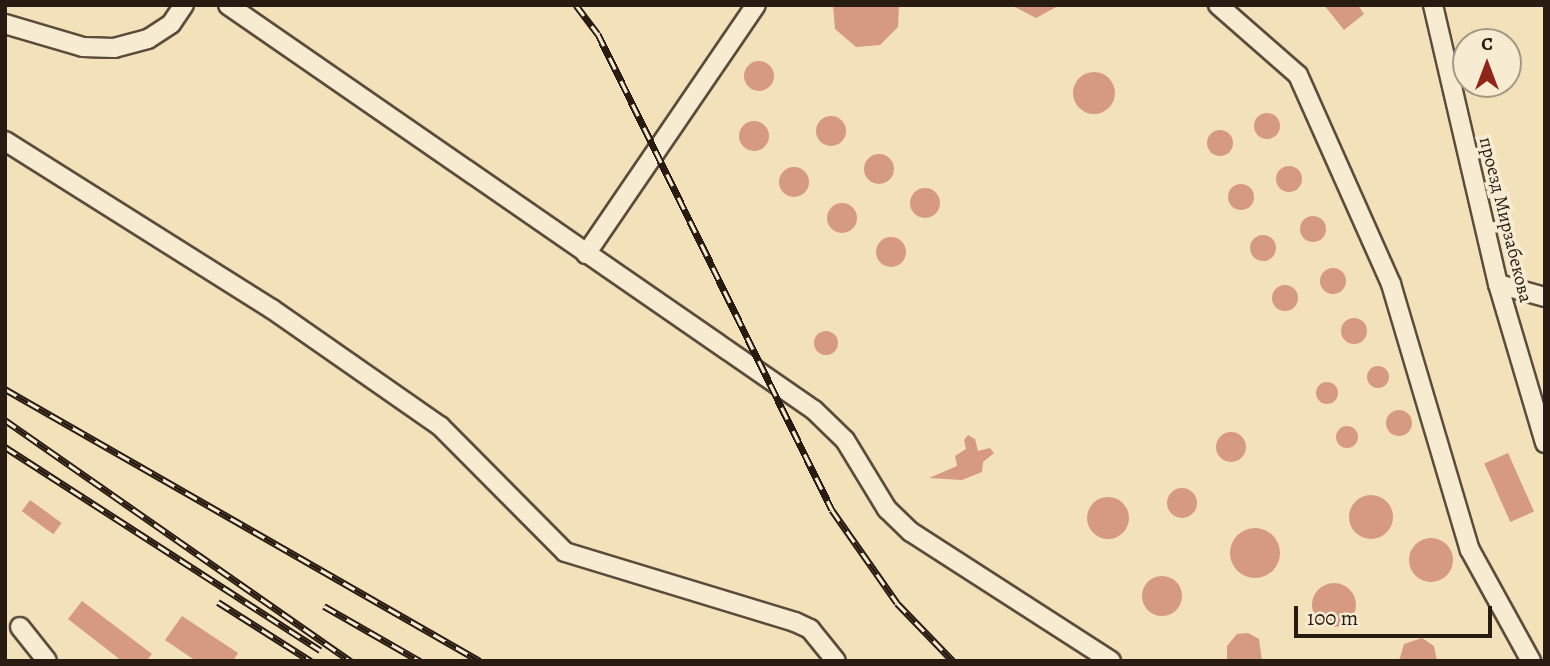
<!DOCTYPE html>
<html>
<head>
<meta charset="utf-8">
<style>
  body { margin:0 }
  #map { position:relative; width:1550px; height:666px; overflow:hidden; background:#f3e1ba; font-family:Alegreya,serif }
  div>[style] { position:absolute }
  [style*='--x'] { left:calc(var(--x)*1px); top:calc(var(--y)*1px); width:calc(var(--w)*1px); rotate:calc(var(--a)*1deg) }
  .building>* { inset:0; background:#d69a81; transform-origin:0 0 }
  .round { border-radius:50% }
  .roads { filter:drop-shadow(2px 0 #5b4c3c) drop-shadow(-2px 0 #5b4c3c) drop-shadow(0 2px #5b4c3c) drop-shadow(0 -2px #5b4c3c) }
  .minor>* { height:18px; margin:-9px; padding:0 9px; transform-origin:9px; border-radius:9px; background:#f7ecd2 }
  .rail>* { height:7px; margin-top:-3.5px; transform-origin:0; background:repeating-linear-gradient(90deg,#f7ecd2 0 13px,#281b12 0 26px); box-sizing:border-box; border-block:2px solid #281b12 }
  span { translate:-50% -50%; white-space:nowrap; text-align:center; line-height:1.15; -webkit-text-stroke:7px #f7ecd2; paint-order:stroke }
  .street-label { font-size:19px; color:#281b12 }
  .frame { position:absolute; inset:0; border:7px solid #281b12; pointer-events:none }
  .north { position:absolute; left:1452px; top:28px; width:70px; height:70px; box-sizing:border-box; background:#f7ecd2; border:2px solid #a49885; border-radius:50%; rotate:0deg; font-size:19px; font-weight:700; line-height:28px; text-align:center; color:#281b12 }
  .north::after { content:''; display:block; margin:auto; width:24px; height:32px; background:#8f2418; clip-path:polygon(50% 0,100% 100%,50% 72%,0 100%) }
  .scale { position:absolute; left:1294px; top:606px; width:198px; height:32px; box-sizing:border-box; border:4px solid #281b12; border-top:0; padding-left:9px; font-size:21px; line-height:24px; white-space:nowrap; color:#281b12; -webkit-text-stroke:5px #f7ecd2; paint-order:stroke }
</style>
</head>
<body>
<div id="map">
  <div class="building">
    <i style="clip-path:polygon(833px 5px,899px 5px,898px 27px,880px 45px,856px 47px,835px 29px)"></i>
    <i style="clip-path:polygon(1011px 5px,1060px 5px,1036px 18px)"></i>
    <i style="clip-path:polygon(1324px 5px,1358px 5px,1364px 14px,1344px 30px)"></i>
    <i class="round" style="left:744px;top:61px;width:30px;height:30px"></i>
    <i class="round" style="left:1073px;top:72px;width:42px;height:42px"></i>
    <i class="round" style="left:1254px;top:113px;width:26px;height:26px"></i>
    <i class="round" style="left:816px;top:116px;width:30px;height:30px"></i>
    <i class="round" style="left:739px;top:121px;width:30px;height:30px"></i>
    <i class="round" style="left:1207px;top:130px;width:26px;height:26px"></i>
    <i class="round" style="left:864px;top:154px;width:30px;height:30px"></i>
    <i class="round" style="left:1276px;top:166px;width:26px;height:26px"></i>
    <i class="round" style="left:779px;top:167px;width:30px;height:30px"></i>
    <i class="round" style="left:1228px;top:184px;width:26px;height:26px"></i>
    <i class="round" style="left:910px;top:188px;width:30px;height:30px"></i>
    <i class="round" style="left:827px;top:203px;width:30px;height:30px"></i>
    <i class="round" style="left:1300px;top:216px;width:26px;height:26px"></i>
    <i class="round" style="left:1250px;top:235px;width:26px;height:26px"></i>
    <i class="round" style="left:876px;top:237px;width:30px;height:30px"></i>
    <i class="round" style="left:1320px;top:268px;width:26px;height:26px"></i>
    <i class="round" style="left:1272px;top:285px;width:26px;height:26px"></i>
    <i class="round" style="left:1341px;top:318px;width:26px;height:26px"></i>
    <i class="round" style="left:814px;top:331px;width:24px;height:24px"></i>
    <i class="round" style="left:1367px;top:366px;width:22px;height:22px"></i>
    <i class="round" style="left:1316px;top:382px;width:22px;height:22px"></i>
    <i class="round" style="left:1386px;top:410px;width:26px;height:26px"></i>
    <i class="round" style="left:1336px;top:426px;width:22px;height:22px"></i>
    <i class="round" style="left:1216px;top:432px;width:30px;height:30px"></i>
    <i style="clip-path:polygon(968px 435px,975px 439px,978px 451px,990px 448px,994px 453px,983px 462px,982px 472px,962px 480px,929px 478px,957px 466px,955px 456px,966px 449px,964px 440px)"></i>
    <i style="left:1508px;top:453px;width:64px;height:26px;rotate:66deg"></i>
    <i class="round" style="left:1167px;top:488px;width:30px;height:30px"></i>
    <i class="round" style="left:1349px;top:495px;width:44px;height:44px"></i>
    <i class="round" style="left:1087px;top:497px;width:42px;height:42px"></i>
    <i style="left:30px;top:500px;width:39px;height:14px;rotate:36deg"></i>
    <i class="round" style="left:1230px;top:528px;width:50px;height:50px"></i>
    <i class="round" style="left:1409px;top:538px;width:44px;height:44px"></i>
    <i class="round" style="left:1142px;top:576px;width:40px;height:40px"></i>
    <i class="round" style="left:1312px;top:583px;width:44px;height:44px"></i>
    <i style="clip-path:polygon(82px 601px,152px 654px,146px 661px,122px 661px,68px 619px)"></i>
    <i style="clip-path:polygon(182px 616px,238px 653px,233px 661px,196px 661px,165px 640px)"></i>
    <i style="clip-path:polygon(1237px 634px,1248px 633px,1259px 639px,1262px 661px,1227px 661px,1227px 646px)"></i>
    <i style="clip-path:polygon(1422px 638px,1434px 646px,1437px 661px,1399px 661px,1404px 644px)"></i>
  </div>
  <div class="roads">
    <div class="minor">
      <i style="--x:228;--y:5;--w:712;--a:34.65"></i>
      <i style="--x:814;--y:410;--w:43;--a:44.1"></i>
      <i style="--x:845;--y:440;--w:81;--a:58.7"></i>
      <i style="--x:887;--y:509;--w:33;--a:44"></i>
      <i style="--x:911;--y:532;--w:238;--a:32.8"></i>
      <i style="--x:1218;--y:5;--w:106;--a:41.2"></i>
      <i style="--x:1298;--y:75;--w:229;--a:66"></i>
      <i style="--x:1391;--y:284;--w:277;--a:73.5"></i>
      <i style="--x:1470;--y:550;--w:127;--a:61.2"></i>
      <i style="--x:1433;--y:5;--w:286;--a:76.9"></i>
      <i style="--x:1498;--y:284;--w:166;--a:73.5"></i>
      <i style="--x:5;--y:24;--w:81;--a:16.4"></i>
      <i style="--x:83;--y:47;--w:31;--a:2"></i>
      <i style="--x:114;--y:48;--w:35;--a:-15"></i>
      <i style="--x:148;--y:39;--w:27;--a:-33"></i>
      <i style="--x:171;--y:24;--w:23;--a:-56"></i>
      <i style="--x:5;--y:141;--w:315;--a:32.2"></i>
      <i style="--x:272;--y:309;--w:205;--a:34.9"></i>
      <i style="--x:440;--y:426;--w:177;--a:45.2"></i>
      <i style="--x:565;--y:552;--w:240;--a:16.9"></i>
      <i style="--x:795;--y:622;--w:17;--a:25"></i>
      <i style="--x:810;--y:629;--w:41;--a:50.9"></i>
      <i style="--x:586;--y:254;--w:301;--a:-55.7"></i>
      <i style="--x:1498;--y:284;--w:49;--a:15.5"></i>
      <i style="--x:20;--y:627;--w:43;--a:51.5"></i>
    </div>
  </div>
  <div class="rail">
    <i style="--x:576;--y:5;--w:36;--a:53"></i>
    <i style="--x:598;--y:34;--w:530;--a:63.82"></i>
    <i style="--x:832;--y:510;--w:113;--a:55"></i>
    <i style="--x:897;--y:603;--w:81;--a:46"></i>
    <i style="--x:5;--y:389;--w:547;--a:29.8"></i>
    <i style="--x:5;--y:420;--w:422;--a:34.9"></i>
    <i style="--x:5;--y:447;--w:375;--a:32.8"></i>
    <i style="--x:218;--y:602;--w:110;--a:32.4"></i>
    <i style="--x:324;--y:606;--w:111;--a:29.8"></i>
  </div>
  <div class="street-label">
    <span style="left:1505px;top:220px;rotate:76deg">проезд Мирзабекова</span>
  </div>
  <div class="frame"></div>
  <div class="north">С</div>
  <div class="scale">100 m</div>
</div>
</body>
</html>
